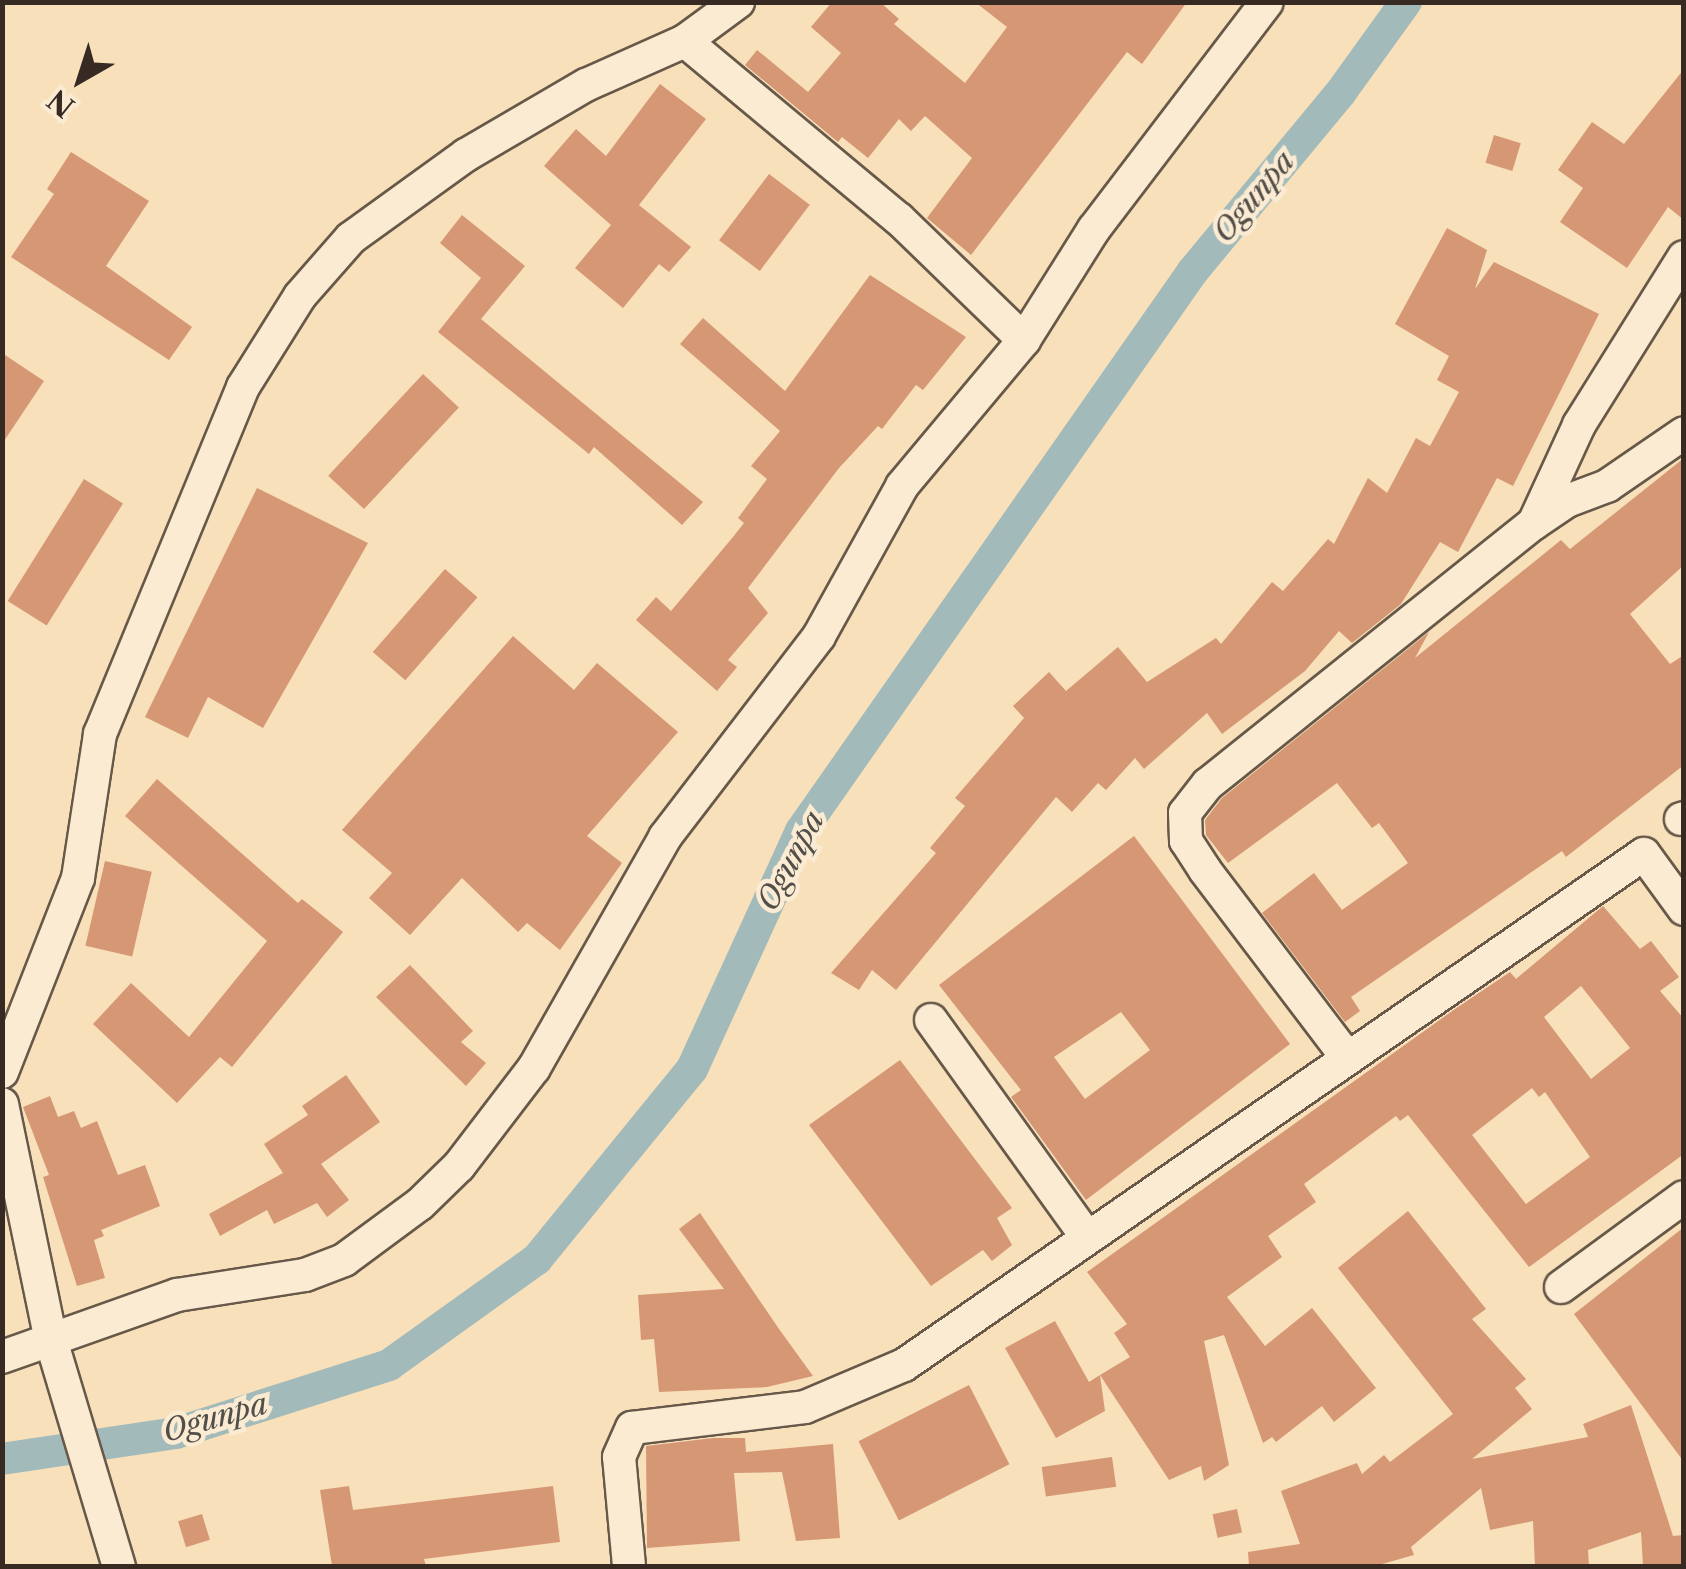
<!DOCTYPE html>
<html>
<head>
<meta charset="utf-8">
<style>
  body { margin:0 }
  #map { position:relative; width:1686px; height:1569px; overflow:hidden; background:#f7e0ba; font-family:"Libre Caslon Text",serif }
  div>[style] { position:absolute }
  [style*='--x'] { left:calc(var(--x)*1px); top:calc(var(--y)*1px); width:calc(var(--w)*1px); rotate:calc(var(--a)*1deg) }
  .canal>* { height:32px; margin:-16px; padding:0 16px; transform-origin:16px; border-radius:16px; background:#a3babb }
  .building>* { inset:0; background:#d69775; transform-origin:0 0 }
  .roads { filter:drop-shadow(2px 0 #675849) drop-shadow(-2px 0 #675849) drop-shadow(0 2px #675849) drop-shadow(0 -2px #675849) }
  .street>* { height:32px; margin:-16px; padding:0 16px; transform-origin:16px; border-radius:16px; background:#faebd2 }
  span { translate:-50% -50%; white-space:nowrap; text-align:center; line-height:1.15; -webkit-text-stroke:9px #faebd2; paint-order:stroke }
  .water-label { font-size:30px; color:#524e49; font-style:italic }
  .frame { position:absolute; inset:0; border:5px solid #372a23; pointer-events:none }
  .north { position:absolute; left:30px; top:30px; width:100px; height:100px; -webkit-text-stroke:8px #faebd2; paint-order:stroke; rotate:219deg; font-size:28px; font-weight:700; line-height:40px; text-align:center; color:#372a23 }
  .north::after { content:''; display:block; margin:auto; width:35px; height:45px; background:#372a23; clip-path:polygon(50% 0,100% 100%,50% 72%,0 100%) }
</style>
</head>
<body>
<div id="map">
  <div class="canal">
    <i style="--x:2;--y:1459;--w:176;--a:-8.5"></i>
    <i style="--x:176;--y:1433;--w:224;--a:-17.7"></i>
    <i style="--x:389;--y:1365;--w:182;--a:-35.6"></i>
    <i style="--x:537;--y:1259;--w:245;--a:-50.8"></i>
    <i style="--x:692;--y:1069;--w:262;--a:-65.4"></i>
    <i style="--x:801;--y:831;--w:684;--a:-55.01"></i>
    <i style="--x:1193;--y:271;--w:232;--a:-50.4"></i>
    <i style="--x:1341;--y:92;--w:111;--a:-54.2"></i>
  </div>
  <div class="building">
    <i style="clip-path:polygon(832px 2px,880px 2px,899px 19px,894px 24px,965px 83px,1007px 27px,975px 2px,1187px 2px,1142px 64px,1127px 52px,971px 255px,927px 218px,972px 158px,925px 116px,911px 131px,899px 119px,868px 158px,842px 137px,838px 142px,745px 65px,757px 50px,808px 92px,841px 53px,811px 27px)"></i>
    <i style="clip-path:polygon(1684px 69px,1684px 220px,1668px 207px,1627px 268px,1560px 222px,1583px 188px,1558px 170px,1592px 122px,1624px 144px)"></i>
    <i style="clip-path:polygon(660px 84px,706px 119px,639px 205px,691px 247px,669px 272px,659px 264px,623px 308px,575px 268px,611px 225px,544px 166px,576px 129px,606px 156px)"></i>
    <i style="left:1494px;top:135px;width:28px;height:29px;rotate:17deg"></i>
    <i style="clip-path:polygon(71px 152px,149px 201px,106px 266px,192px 327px,169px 360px,11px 257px,54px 194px,47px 189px)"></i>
    <i style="left:769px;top:174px;width:51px;height:83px;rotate:37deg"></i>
    <i style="clip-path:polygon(462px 215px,525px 266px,481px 319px,703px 502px,682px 525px,594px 447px,589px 454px,438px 332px,481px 278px,440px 243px)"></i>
    <i style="clip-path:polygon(1447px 228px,1487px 250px,1475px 289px,1494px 262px,1599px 314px,1513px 486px,1497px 478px,1458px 552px,1440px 542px,1401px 604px,1352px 643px,1339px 631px,1305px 671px,1222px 734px,1207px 713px,1144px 769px,1135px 758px,1106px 790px,1098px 783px,1072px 812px,1056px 797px,896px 990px,872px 970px,859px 990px,831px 973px,936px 853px,930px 848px,965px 806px,955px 798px,1024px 718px,1013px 706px,1049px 672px,1066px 691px,1118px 647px,1147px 682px,1216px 638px,1221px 644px,1272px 582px,1283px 591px,1328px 539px,1334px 544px,1368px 478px,1387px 493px,1416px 438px,1430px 446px,1459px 392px,1437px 380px,1449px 356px,1395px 324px)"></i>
    <i style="clip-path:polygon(870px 275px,966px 337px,923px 390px,916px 385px,882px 429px,878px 426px,839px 468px,748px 588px,768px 613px,728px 660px,737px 667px,717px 691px,636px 620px,656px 597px,671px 611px,733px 537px,744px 523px,738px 518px,767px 479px,751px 466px,780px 431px,680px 344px,703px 318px,785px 391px)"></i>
    <i style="clip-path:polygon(2px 353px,44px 381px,2px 444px)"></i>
    <i style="left:423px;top:374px;width:49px;height:139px;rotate:43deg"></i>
    <i style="clip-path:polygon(1684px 458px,1684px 565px,1630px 614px,1670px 664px,1684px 655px,1684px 765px,1566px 857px,1562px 851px,1351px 997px,1360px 1011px,1345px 1022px,1262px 913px,1314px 873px,1342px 910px,1408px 863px,1379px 823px,1372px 828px,1337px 783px,1228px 863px,1206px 835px,1205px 820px,1222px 798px,1429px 632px,1415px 658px,1561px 540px,1570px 549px)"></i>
    <i style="left:84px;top:479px;width:46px;height:144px;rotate:32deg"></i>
    <i style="clip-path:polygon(257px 488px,368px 543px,263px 728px,208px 697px,188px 738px,145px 717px)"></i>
    <i style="left:445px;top:569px;width:43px;height:110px;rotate:41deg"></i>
    <i style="clip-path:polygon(513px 636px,574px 690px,597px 663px,678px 732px,587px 836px,622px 863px,560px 950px,527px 923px,518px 932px,462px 878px,410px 935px,369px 898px,392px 873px,342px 830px)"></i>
    <i style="clip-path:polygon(157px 779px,298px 903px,302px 899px,343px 932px,232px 1067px,220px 1057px,177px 1103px,93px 1024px,131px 983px,189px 1037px,267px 941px,125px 816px)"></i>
    <i style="clip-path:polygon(evenodd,1134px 836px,1290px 1044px,1086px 1200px,1011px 1097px,1021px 1090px,939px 985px,1134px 836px,1121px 1012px,1150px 1050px,1085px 1099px,1054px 1057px,1121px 1012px)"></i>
    <i style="left:105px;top:861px;width:48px;height:87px;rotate:13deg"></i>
    <i style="clip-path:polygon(evenodd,1603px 906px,1640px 949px,1651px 941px,1679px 977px,1660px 991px,1684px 1019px,1684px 1154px,1529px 1267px,1408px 1115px,1400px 1121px,1396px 1116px,1304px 1184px,1316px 1202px,1268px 1236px,1282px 1257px,1227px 1297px,1265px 1346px,1312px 1308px,1376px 1388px,1334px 1422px,1322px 1406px,1276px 1442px,1272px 1437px,1263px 1443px,1224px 1335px,1204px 1341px,1229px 1465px,1204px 1481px,1201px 1466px,1169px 1480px,1100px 1375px,1130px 1357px,1114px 1333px,1127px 1324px,1087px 1272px,1455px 1009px,1510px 972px,1516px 979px,1603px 906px,1581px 986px,1630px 1048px,1591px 1079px,1544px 1017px,1581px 986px,1603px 906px,1532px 1088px,1539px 1097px,1545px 1092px,1590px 1157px,1526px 1204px,1472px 1135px,1532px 1088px)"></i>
    <i style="clip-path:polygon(410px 965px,473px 1031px,461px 1042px,486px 1063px,466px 1086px,376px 997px)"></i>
    <i style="clip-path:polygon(900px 1060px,1012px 1208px,997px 1218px,1012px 1245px,992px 1261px,983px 1250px,931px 1286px,809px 1125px)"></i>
    <i style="clip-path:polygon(346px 1075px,380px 1122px,321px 1164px,349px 1200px,327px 1217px,317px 1203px,274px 1224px,267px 1210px,220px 1236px,209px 1214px,283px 1173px,264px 1144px,308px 1115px,302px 1106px)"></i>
    <i style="clip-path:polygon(50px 1096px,58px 1117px,74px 1111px,81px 1128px,97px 1121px,118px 1175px,145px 1165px,160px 1206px,101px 1230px,104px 1236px,94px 1240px,105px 1278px,77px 1286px,43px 1177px,49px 1175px,23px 1107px)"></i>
    <i style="clip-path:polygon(1408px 1211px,1486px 1309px,1472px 1319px,1526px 1379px,1515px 1388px,1532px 1409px,1472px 1459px,1588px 1437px,1583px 1424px,1631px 1405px,1673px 1536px,1684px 1535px,1684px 1566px,1643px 1566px,1641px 1532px,1588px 1550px,1589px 1566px,1535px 1566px,1533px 1521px,1490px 1530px,1481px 1488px,1411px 1547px,1414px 1555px,1375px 1566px,1249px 1566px,1248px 1552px,1300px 1544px,1281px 1491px,1357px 1463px,1362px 1474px,1384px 1455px,1390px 1462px,1453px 1414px,1338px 1268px)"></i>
    <i style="clip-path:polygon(700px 1213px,779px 1329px,813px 1376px,767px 1387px,659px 1392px,654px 1339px,641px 1340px,638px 1295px,724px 1289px,679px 1229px)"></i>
    <i style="clip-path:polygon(1684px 1227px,1684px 1462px,1574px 1314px)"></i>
    <i style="clip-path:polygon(1055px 1321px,1089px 1382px,1100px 1375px,1105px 1411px,1056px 1438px,1005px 1348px)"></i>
    <i style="left:969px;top:1385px;width:89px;height:124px;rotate:63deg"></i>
    <i style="clip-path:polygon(713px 1438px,745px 1438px,746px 1452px,833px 1444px,840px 1538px,796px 1541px,782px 1472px,734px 1473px,740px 1541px,647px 1548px,646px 1446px)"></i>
    <i style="left:1112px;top:1457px;width:30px;height:71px;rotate:82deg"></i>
    <i style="clip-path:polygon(349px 1486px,353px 1510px,553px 1486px,560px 1542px,424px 1559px,426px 1566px,332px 1566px,320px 1490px)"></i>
    <i style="left:1237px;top:1509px;width:24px;height:25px;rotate:78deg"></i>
    <i style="left:202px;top:1514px;width:27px;height:25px;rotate:73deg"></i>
  </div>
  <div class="roads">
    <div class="street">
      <i style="--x:685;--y:41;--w:278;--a:39.8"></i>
      <i style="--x:899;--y:219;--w:174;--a:44.1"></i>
      <i style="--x:1534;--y:523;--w:108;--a:-65.3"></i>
      <i style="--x:1579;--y:425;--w:198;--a:-58"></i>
      <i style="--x:1681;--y:819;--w:3;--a:-18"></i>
      <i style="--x:931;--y:1020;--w:267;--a:54.3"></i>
      <i style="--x:1346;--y:1056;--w:233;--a:-127.2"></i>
      <i style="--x:1205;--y:870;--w:35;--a:-123"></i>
      <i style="--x:1186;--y:841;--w:28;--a:-92"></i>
      <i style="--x:1185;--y:813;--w:37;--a:-52"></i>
      <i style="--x:1208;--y:784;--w:416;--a:-38.7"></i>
      <i style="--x:1533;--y:524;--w:41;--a:-34.1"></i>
      <i style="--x:1567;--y:501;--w:43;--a:-20.6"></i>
      <i style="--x:1607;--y:486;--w:93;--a:-34.5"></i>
      <i style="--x:2;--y:1072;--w:208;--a:-68.6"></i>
      <i style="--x:78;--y:878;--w:146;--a:-81.3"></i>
      <i style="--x:100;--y:734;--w:375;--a:-67.6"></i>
      <i style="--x:243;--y:387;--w:107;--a:-57.9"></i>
      <i style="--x:300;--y:296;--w:77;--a:-48.7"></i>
      <i style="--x:351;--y:238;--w:142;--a:-35.8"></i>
      <i style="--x:466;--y:155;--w:139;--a:-30.3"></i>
      <i style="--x:586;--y:85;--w:108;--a:-24"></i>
      <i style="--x:685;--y:41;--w:66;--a:-36.3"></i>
      <i style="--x:2;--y:1104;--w:241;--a:78.3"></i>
      <i style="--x:51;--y:1340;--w:236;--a:73.3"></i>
      <i style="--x:1561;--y:1287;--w:152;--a:-36.2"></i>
      <i style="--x:2;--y:1357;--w:186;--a:-19.5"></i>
      <i style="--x:177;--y:1295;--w:130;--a:-8.9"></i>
      <i style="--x:305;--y:1275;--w:42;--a:-21"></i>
      <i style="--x:344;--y:1260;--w:94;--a:-36.4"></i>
      <i style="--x:420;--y:1204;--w:54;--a:-44.3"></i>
      <i style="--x:459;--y:1166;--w:123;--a:-52.6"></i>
      <i style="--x:534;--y:1068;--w:266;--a:-60.4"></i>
      <i style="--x:665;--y:837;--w:253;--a:-52.5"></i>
      <i style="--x:819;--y:636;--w:171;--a:-61"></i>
      <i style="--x:902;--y:486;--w:190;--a:-50.1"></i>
      <i style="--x:1024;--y:340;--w:131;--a:-57.8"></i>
      <i style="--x:1094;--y:229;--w:285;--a:-52.7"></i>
      <i style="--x:629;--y:1566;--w:109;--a:-95.2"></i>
      <i style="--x:619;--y:1457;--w:32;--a:-66"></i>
      <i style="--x:632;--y:1428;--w:174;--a:-6.9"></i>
      <i style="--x:805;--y:1407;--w:108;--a:-23"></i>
      <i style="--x:904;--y:1365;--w:899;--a:-34.63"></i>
      <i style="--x:1644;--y:854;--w:68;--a:54"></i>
    </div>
  </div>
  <div class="water-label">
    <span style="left:1254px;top:197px;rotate:-50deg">Ogunpa</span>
    <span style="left:791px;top:861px;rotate:-62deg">Ogunpa</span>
    <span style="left:215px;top:1418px;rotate:-16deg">Ogunpa</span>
  </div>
  <div class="frame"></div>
  <div class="north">N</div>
</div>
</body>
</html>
